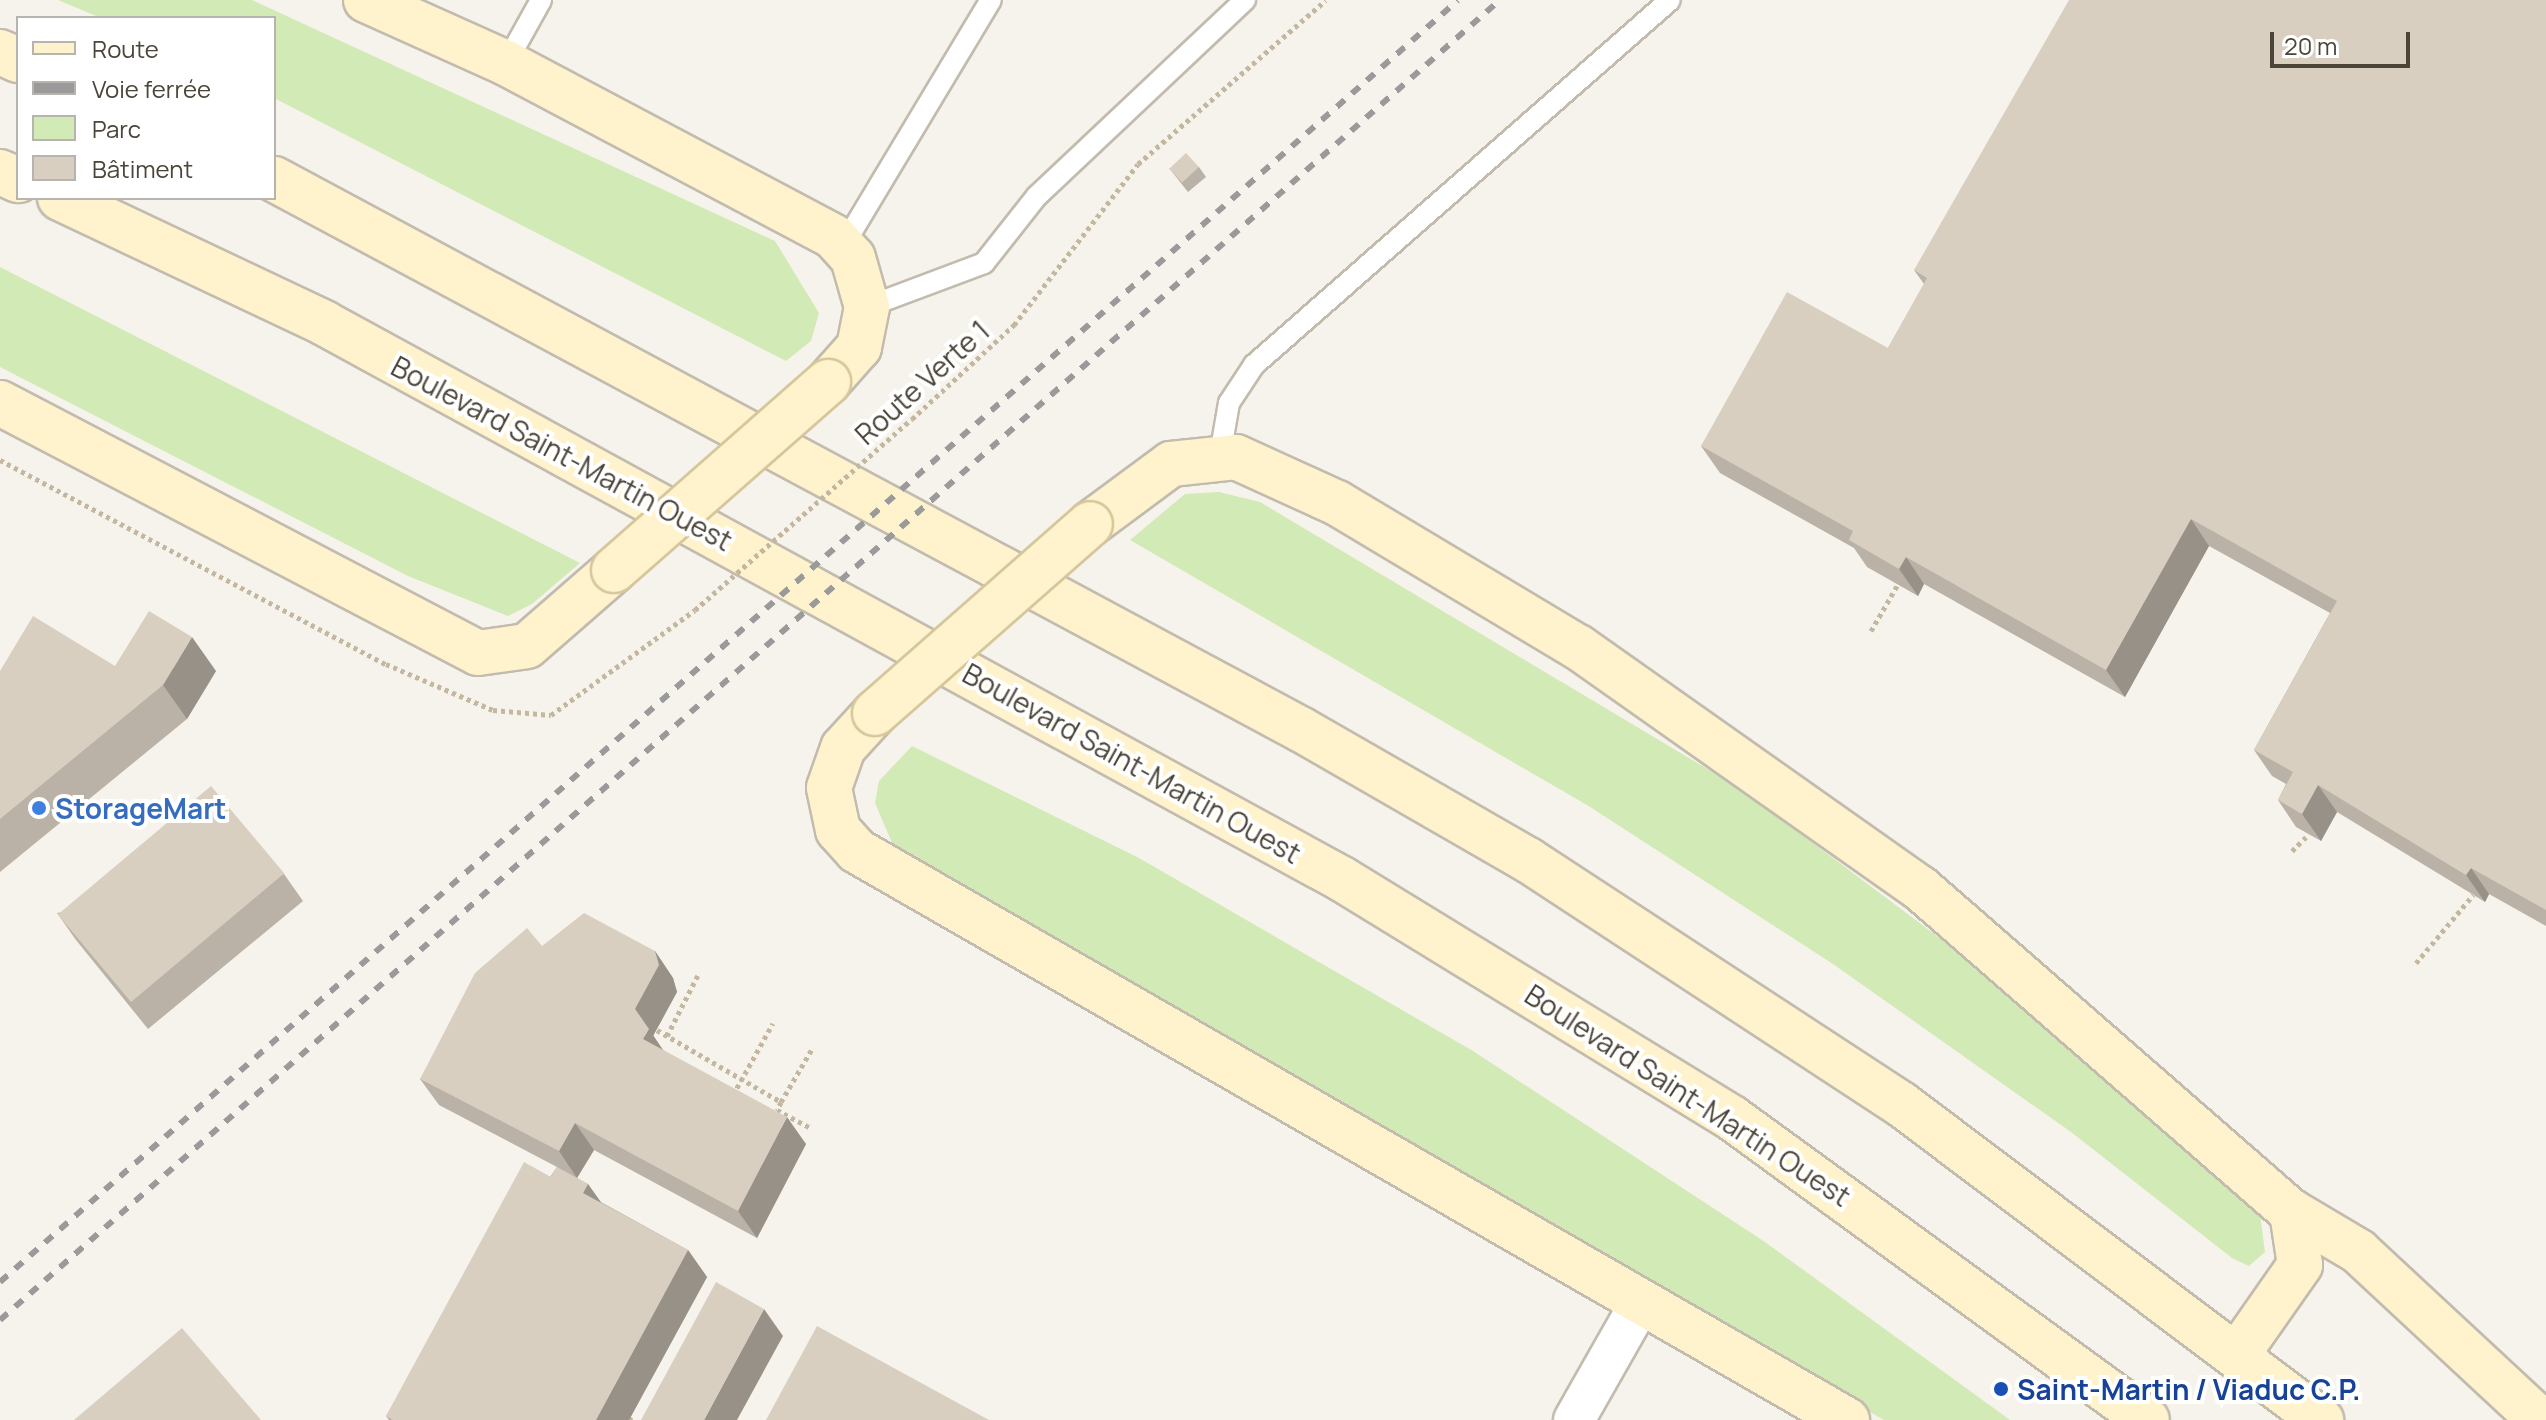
<!DOCTYPE html>
<html>
<head>
<meta charset="utf-8">
<style>
  body { margin:0 }
  #map { position:relative; width:2546px; height:1420px; overflow:hidden; background:#f6f3ec; font-family:Manrope,sans-serif }
  div>[style] { position:absolute }
  [style*='--x'] { left:calc(var(--x)*1px); top:calc(var(--y)*1px); width:calc(var(--w)*1px); rotate:calc(var(--a)*1deg) }
  .green>* { inset:0; background:#d2eab5 }
  .path>* { height:5px; margin-top:-2.5px; transform-origin:0; background:repeating-linear-gradient(90deg,#c4b79f 0 4px,transparent 0 8px) }
  .roads { filter:drop-shadow(2px 0 #c2bbae) drop-shadow(-2px 0 #c2bbae) drop-shadow(0 2px #c2bbae) drop-shadow(0 -2px #c2bbae) }
  .lane>* { height:20px; margin:-10px; padding:0 10px; transform-origin:10px; border-radius:10px; background:#fff }
  .street>* { height:40px; margin:-20px; padding:0 20px; transform-origin:20px; border-radius:20px; background:#fff }
  .secondary>* { height:44px; margin:-22px; padding:0 22px; transform-origin:22px; border-radius:22px; background:#fff3cd }
  .rail>* { height:6px; margin-top:-3px; transform-origin:0; background:repeating-linear-gradient(90deg,#9a9a9a 0 10px,transparent 0 20px) }
  .path-bridge>* { height:5px; margin-top:-2.5px; transform-origin:0; background:repeating-linear-gradient(90deg,#c4b79f 0 4px,transparent 0 8px) }
  .bridges { filter:drop-shadow(2px 0 #d6c79b) drop-shadow(-2px 0 #d6c79b) drop-shadow(0 2px #d6c79b) drop-shadow(0 -2px #d6c79b) }
  .secondary-bridge>* { height:44px; margin:-22px; padding:0 22px; transform-origin:22px; border-radius:22px; background:#fff3cd }
  .wall>* { inset:0; background:#bab2a6 }
  .shaded-wall>* { inset:0; background:#979187 }
  .building>* { inset:0; background:#d8cfc1; transform-origin:0 0 }
  .dots>* { width:22px; height:22px; translate:-50% -50%; box-sizing:border-box; border:4px solid #fff; border-radius:50% }
  span { translate:-50% -50%; white-space:nowrap; text-align:center; line-height:1.15; -webkit-text-stroke:8px #fff; paint-order:stroke }
  .street-label { font-size:28px; color:#4b4439 }
  .shop-label { font-size:28px; color:#366cbe; font-weight:700 }
  .left { translate:0 -50%; text-align:left }
  .transit-label { font-size:28px; color:#164399; font-weight:700 }
  .legend { position:absolute; left:16px; top:16px; width:260px; height:184px; box-sizing:border-box; background:#fff; border:2px solid #b7b4b0; margin:0; padding:10px 14px; list-style:none; font-size:24px; color:#4b4439 }
  .legend li { display:flex; align-items:center; gap:16px; height:40px }
  .legend b { width:40px; border:2px solid #b7b4b0 }
  .scale { position:absolute; left:2270px; top:32px; width:140px; height:36px; box-sizing:border-box; border:4px solid #4b4439; border-top:0; padding-left:10px; font-size:24px; line-height:28px; white-space:nowrap; color:#4b4439; -webkit-text-stroke:6px #fff; paint-order:stroke }
</style>
</head>
<body>
<div id="map">
  <div class="green">
    <i style="clip-path:polygon(58px 0,252px 0,775px 241px,819px 313px,811px 341px,786px 361px,274px 98px,274px 18px,101px 18px)"></i>
    <i style="clip-path:polygon(0 267px,580px 563px,532px 604px,508px 616px,408px 576px,0 367px)"></i>
    <i style="clip-path:polygon(1219px 492px,1260px 502px,1741px 789px,1957px 951px,2260px 1214px,2265px 1252px,2249px 1266px,2232px 1258px,2071px 1132px,1833px 964px,1587px 805px,1130px 540px,1185px 494px)"></i>
    <i style="clip-path:polygon(912px 746px,1139px 858px,1473px 1051px,1765px 1242px,2010px 1420px,1884px 1420px,895px 850px,875px 803px,879px 781px)"></i>
  </div>
  <div class="path">
    <i style="--x:912;--y:419;--w:139;--a:-42.7"></i>
    <i style="--x:1014;--y:325;--w:203;--a:-52.4"></i>
    <i style="--x:1138;--y:164;--w:249;--a:-41.1"></i>
    <i style="--x:0;--y:460;--w:437;--a:27.9"></i>
    <i style="--x:386;--y:664;--w:116;--a:23.3"></i>
    <i style="--x:493;--y:710;--w:58;--a:4.9"></i>
    <i style="--x:551;--y:715;--w:178;--a:-36.1"></i>
    <i style="--x:1871;--y:631;--w:54;--a:-60.1"></i>
    <i style="--x:2292;--y:851;--w:24;--a:-45"></i>
    <i style="--x:2416;--y:963;--w:89;--a:-50"></i>
    <i style="--x:657;--y:1030;--w:143;--a:30.1"></i>
    <i style="--x:781;--y:1102;--w:9;--a:117"></i>
    <i style="--x:777;--y:1110;--w:38;--a:28"></i>
    <i style="--x:667;--y:1036;--w:68;--a:-63.1"></i>
    <i style="--x:733;--y:1095;--w:82;--a:-60.9"></i>
    <i style="--x:781;--y:1102;--w:64;--a:-59.8"></i>
    <i style="--x:629;--y:1420;--w:4;--a:-56"></i>
  </div>
  <div class="roads">
    <div class="lane">
      <i style="--x:506;--y:63;--w:72;--a:-60.9"></i>
      <i style="--x:843;--y:246;--w:287;--a:-59"></i>
      <i style="--x:867;--y:307;--w:125;--a:-20.6"></i>
      <i style="--x:984;--y:263;--w:85;--a:-51.7"></i>
      <i style="--x:1037;--y:196;--w:286;--a:-43.3"></i>
      <i style="--x:1220;--y:455;--w:53;--a:-80.2"></i>
      <i style="--x:1229;--y:403;--w:45;--a:-56.7"></i>
      <i style="--x:1254;--y:365;--w:553;--a:-41.26"></i>
    </div>
    <div class="street">
      <i style="--x:1574;--y:1420;--w:136;--a:-60.4"></i>
    </div>
    <div class="secondary">
      <i style="--x:366;--y:0;--w:154;--a:24.2"></i>
      <i style="--x:506;--y:63;--w:371;--a:27.9"></i>
      <i style="--x:834;--y:237;--w:28;--a:48"></i>
      <i style="--x:853;--y:258;--w:51;--a:74.1"></i>
      <i style="--x:867;--y:307;--w:41;--a:101.3"></i>
      <i style="--x:859;--y:347;--w:47;--a:131.5"></i>
      <i style="--x:0;--y:52;--w:20;--a:24"></i>
      <i style="--x:0;--y:172;--w:20;--a:24"></i>
      <i style="--x:274;--y:179;--w:1166;--a:28.19"></i>
      <i style="--x:1302;--y:730;--w:261;--a:29.9"></i>
      <i style="--x:1528;--y:860;--w:446;--a:33.2"></i>
      <i style="--x:1901;--y:1104;--w:526;--a:36.96"></i>
      <i style="--x:60;--y:198;--w:292;--a:25.3"></i>
      <i style="--x:324;--y:323;--w:1160;--a:28.64"></i>
      <i style="--x:1342;--y:879;--w:457;--a:31.5"></i>
      <i style="--x:1732;--y:1118;--w:513;--a:36.04"></i>
      <i style="--x:0;--y:403;--w:539;--a:27.61"></i>
      <i style="--x:478;--y:653;--w:49;--a:-8.1"></i>
      <i style="--x:527;--y:646;--w:116;--a:-41.1"></i>
      <i style="--x:1090;--y:524;--w:101;--a:-36.5"></i>
      <i style="--x:1171;--y:464;--w:65;--a:-6.1"></i>
      <i style="--x:1236;--y:457;--w:111;--a:24.5"></i>
      <i style="--x:1337;--y:503;--w:281;--a:30.9"></i>
      <i style="--x:1578;--y:647;--w:418;--a:35.2"></i>
      <i style="--x:1920;--y:888;--w:493;--a:41.1"></i>
      <i style="--x:2292;--y:1212;--w:77;--a:30.6"></i>
      <i style="--x:2358;--y:1251;--w:248;--a:42.9"></i>
      <i style="--x:875;--y:713;--w:47;--a:132.4"></i>
      <i style="--x:843;--y:748;--w:42;--a:109.3"></i>
      <i style="--x:829;--y:788;--w:43;--a:77.9"></i>
      <i style="--x:838;--y:830;--w:28;--a:48"></i>
      <i style="--x:857;--y:851;--w:1142;--a:29.89"></i>
      <i style="--x:2237;--y:1355;--w:110;--a:-55"></i>
      <i style="--x:2300;--y:1265;--w:54;--a:-98.6"></i>
    </div>
  </div>
  <div class="rail">
    <i style="--x:0;--y:1282;--w:1941;--a:-41.32"></i>
    <i style="--x:0;--y:1320;--w:1998;--a:-41.35"></i>
  </div>
  <div class="path-bridge">
    <i style="--x:695;--y:610;--w:289;--a:-41.4"></i>
  </div>
  <div class="bridges">
    <div class="secondary-bridge">
      <i style="--x:614;--y:570;--w:285;--a:-41.3"></i>
      <i style="--x:875;--y:713;--w:286;--a:-41.3"></i>
    </div>
  </div>
  <div class="wall">
    <i style="clip-path:polygon(2546px 0,2546px 926px,2489px 894px,2485px 902px,2337px 812px,2321px 841px,2296px 827px,2278px 800px,2286px 784px,2272px 776px,2254px 750px,2330px 613px,2209px 546px,2125px 697px,1924px 584px,1918px 596px,1867px 567px,1854px 548px,1720px 473px,1701px 446px,1888px 348px,1924px 284px,1914px 270px)"></i>
    <i style="clip-path:polygon(1199px 167px,1206px 177px,1188px 192px,1169px 168px)"></i>
    <i style="clip-path:polygon(115px 666px,216px 671px,187px 719px,0 872px,0 671px)"></i>
    <i style="clip-path:polygon(284px 874px,303px 901px,148px 1029px,76px 940px,57px 913px)"></i>
    <i style="clip-path:polygon(542px 946px,655px 951px,673px 978px,677px 992px,653px 1036px,663px 1050px,806px 1144px,757px 1238px,594px 1150px,577px 1178px,588px 1184px,601px 1202px,688px 1250px,707px 1277px,629px 1420px,389px 1420px,386px 1416px,557px 1167px,439px 1105px,420px 1079px)"></i>
  </div>
  <div class="shaded-wall">
    <i style="clip-path:polygon(2191px 519px,2209px 546px,2125px 697px,2106px 670px)"></i>
    <i style="clip-path:polygon(1906px 557px,1924px 584px,1918px 596px,1899px 569px)"></i>
    <i style="clip-path:polygon(192px 637px,216px 671px,187px 719px,163px 685px)"></i>
    <i style="clip-path:polygon(2318px 785px,2337px 812px,2321px 841px,2302px 814px)"></i>
    <i style="clip-path:polygon(2471px 868px,2489px 894px,2485px 902px,2466px 875px)"></i>
    <i style="clip-path:polygon(655px 951px,673px 978px,677px 992px,653px 1036px,635px 1009px)"></i>
    <i style="clip-path:polygon(649px 1029px,667px 1056px,643px 1039px)"></i>
    <i style="clip-path:polygon(787px 1117px,806px 1144px,757px 1238px,738px 1211px)"></i>
    <i style="clip-path:polygon(575px 1123px,594px 1150px,577px 1178px,559px 1151px)"></i>
    <i style="clip-path:polygon(588px 1184px,606px 1210px,583px 1193px)"></i>
    <i style="clip-path:polygon(688px 1250px,707px 1277px,629px 1420px,596px 1420px)"></i>
    <i style="clip-path:polygon(764px 1309px,783px 1336px,737px 1420px,704px 1420px)"></i>
  </div>
  <div class="building">
    <i style="clip-path:polygon(2069px 0,2546px 0,2546px 910px,2471px 868px,2466px 875px,2318px 785px,2302px 814px,2278px 800px,2293px 772px,2254px 750px,2337px 601px,2191px 519px,2106px 670px,1906px 557px,1899px 569px,1849px 540px,1853px 531px,1701px 446px,1787px 292px,1888px 348px,1927px 278px,1914px 270px)"></i>
    <i style="left:1186px;top:153px;width:19px;height:23px;rotate:47deg"></i>
    <i style="clip-path:polygon(149px 611px,192px 637px,163px 685px,0 819px,0 671px,33px 616px,115px 666px)"></i>
    <i style="left:211px;top:786px;width:114px;height:200px;rotate:50deg"></i>
    <i style="clip-path:polygon(584px 913px,655px 951px,659px 965px,635px 1009px,649px 1029px,643px 1039px,787px 1117px,738px 1211px,575px 1123px,559px 1151px,420px 1079px,475px 973px,527px 928px,542px 946px)"></i>
    <i style="clip-path:polygon(524px 1162px,551px 1177px,557px 1167px,588px 1184px,583px 1193px,688px 1250px,596px 1420px,393px 1420px,386px 1416px)"></i>
    <i style="clip-path:polygon(716px 1282px,764px 1309px,704px 1420px,641px 1420px)"></i>
    <i style="clip-path:polygon(817px 1326px,989px 1420px,766px 1420px)"></i>
    <i style="clip-path:polygon(182px 1328px,261px 1420px,74px 1420px)"></i>
  </div>
  <div class="dots">
    <i style="left:39px;top:808px;background:#3f7fe0"></i>
    <i style="left:2001px;top:1389px;background:#1a4fb4"></i>
  </div>
  <div class="street-label">
    <span style="left:922px;top:382px;rotate:-42deg">Route Verte 1</span>
    <span style="left:562px;top:453px;rotate:28deg">Boulevard Saint-Martin Ouest</span>
    <span style="left:1132px;top:763px;rotate:29deg">Boulevard Saint-Martin Ouest</span>
    <span style="left:1688px;top:1095px;rotate:33deg">Boulevard Saint-Martin Ouest</span>
  </div>
  <div class="shop-label">
    <span class="left" style="left:55px;top:808px">StorageMart</span>
  </div>
  <div class="transit-label">
    <span class="left" style="left:2017px;top:1389px">Saint-Martin / Viaduc C.P.</span>
  </div>
  <ul class="legend">
  <li><b style="height:10px;background:#fff3cd"></b>Route</li>
  <li><b style="height:10px;background:#9a9a9a"></b>Voie ferrée</li>
  <li><b style="height:22px;background:#d2eab5"></b>Parc</li>
  <li><b style="height:22px;background:#d8cfc1"></b>Bâtiment</li>
  </ul>
  <div class="scale">20 m</div>
</div>
</body>
</html>
